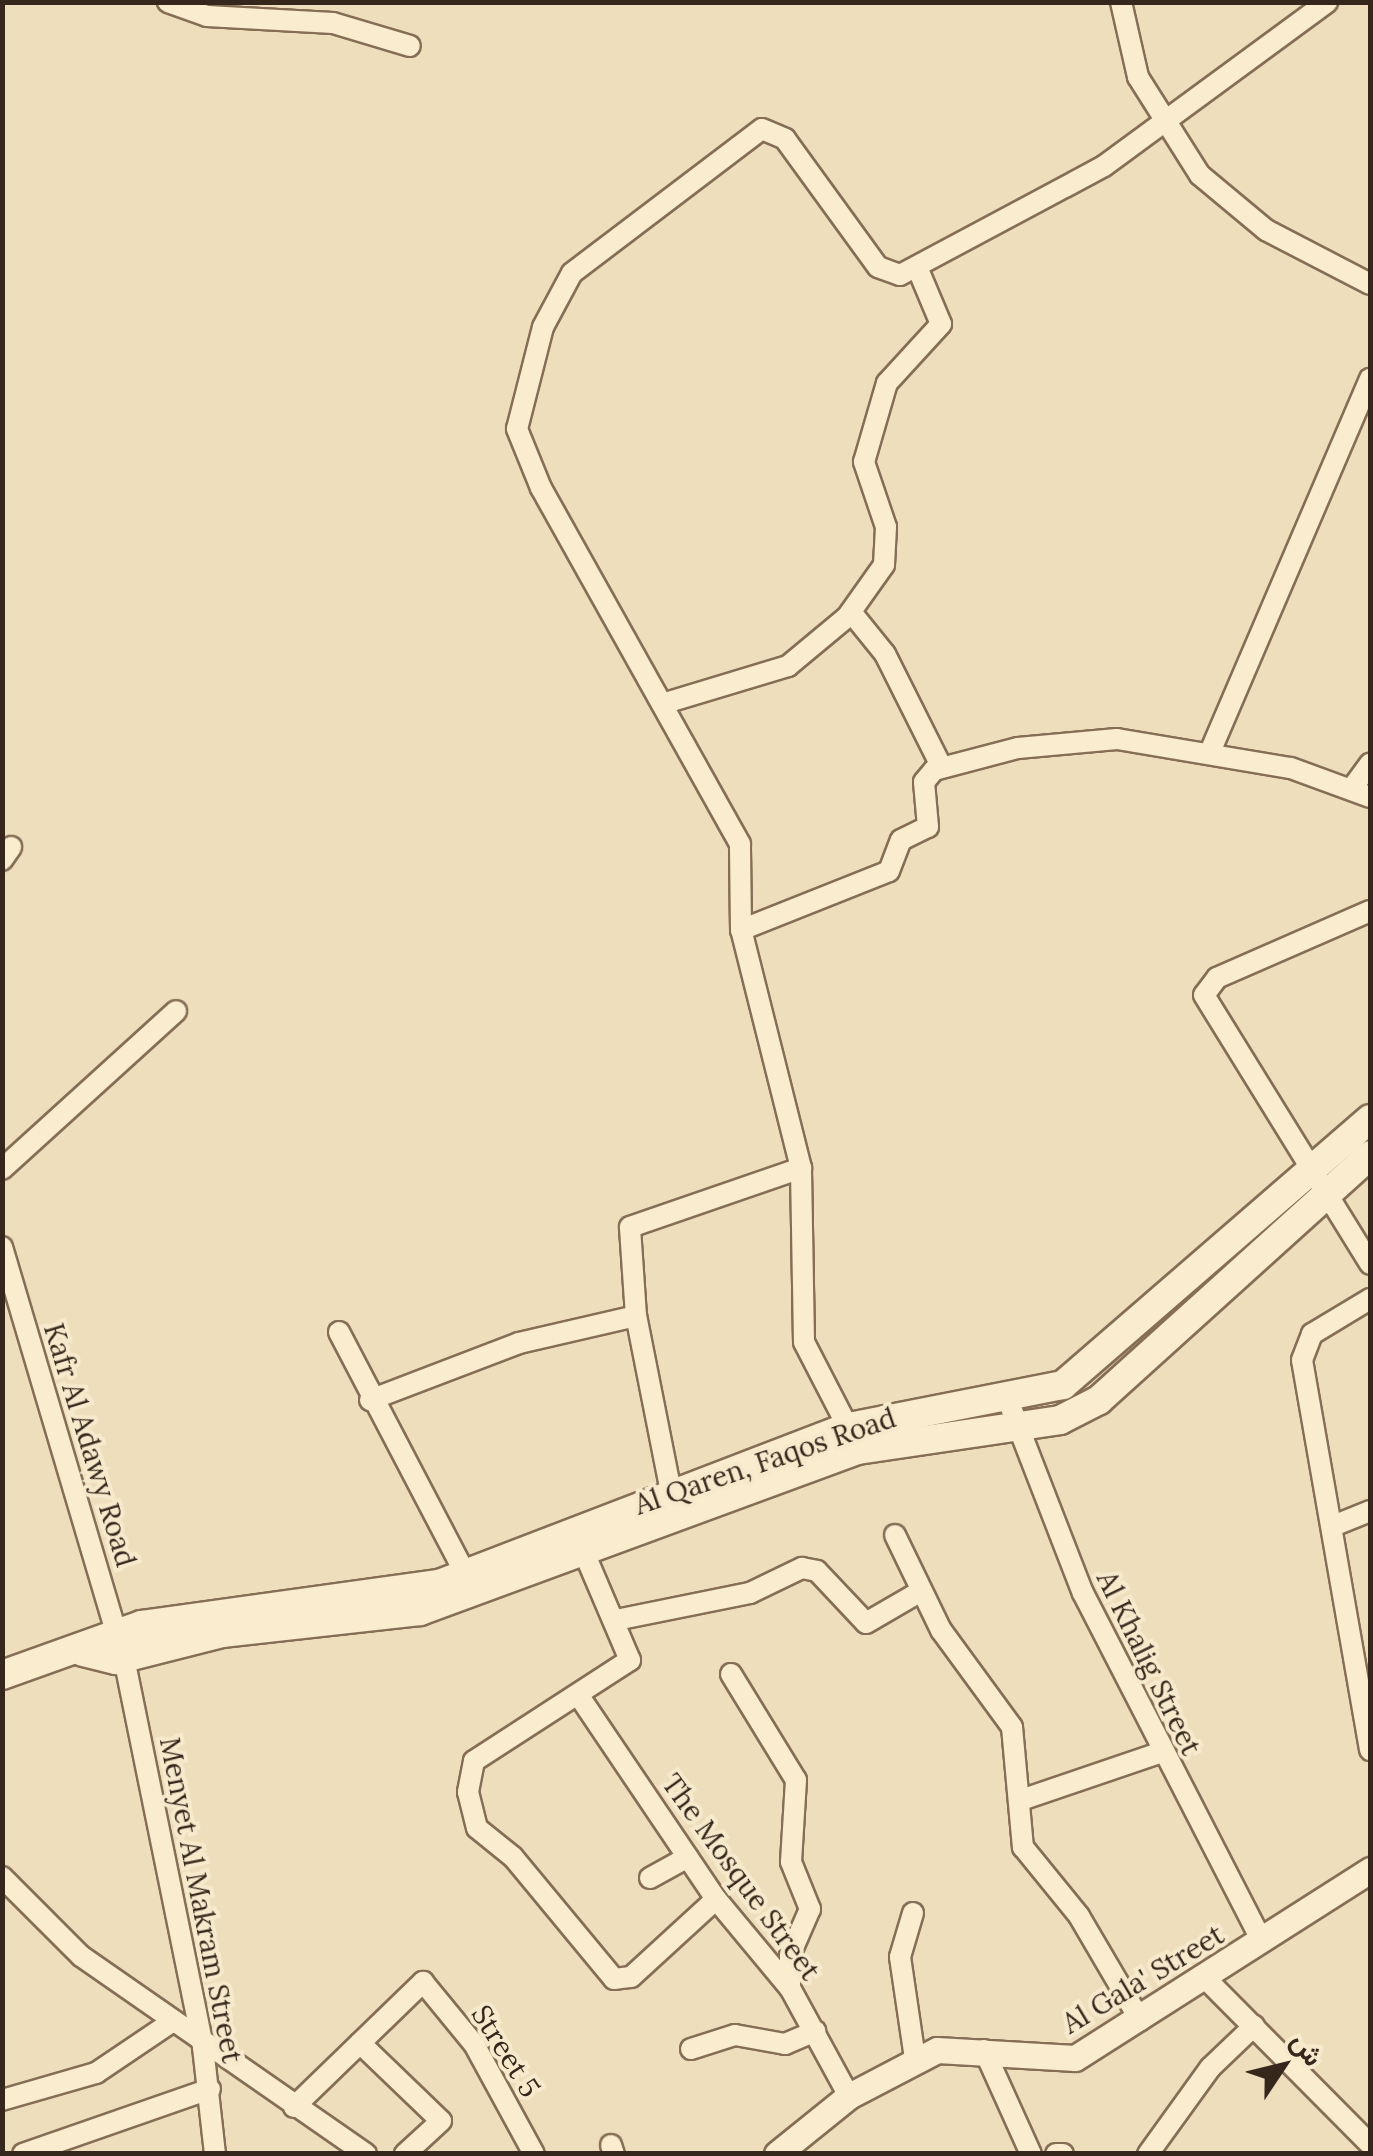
<!DOCTYPE html>
<html>
<head>
<meta charset="utf-8">
<style>
  body { margin:0 }
  #map { position:relative; width:1373px; height:2156px; overflow:hidden; background:#eedebc; font-family:Lora,Vazirmatn,serif }
  div>[style] { position:absolute }
  [style*='--x'] { left:calc(var(--x)*1px); top:calc(var(--y)*1px); width:calc(var(--w)*1px); rotate:calc(var(--a)*1deg) }
  .roads { filter:drop-shadow(2px 0 #866e56) drop-shadow(-2px 0 #866e56) drop-shadow(0 2px #866e56) drop-shadow(0 -2px #866e56) }
  .minor>* { height:20px; margin:-10px; padding:0 10px; transform-origin:10px; border-radius:10px; background:#f9eccf }
  .tertiary>* { height:25px; margin:-12.5px; padding:0 12.5px; transform-origin:12.5px; border-radius:12.5px; background:#f9eccf }
  .secondary>* { height:28px; margin:-14px; padding:0 14px; transform-origin:14px; border-radius:14px; background:#f9eccf }
  span { translate:-50% -50%; white-space:nowrap; text-align:center; line-height:1.15; -webkit-text-stroke:8px #f6e9cc; paint-order:stroke }
  .street-label { font-size:28px; color:#35271b }
  .frame { position:absolute; inset:0; border:5px solid #35271b; pointer-events:none }
  .north { position:absolute; left:1233px; top:2016px; width:100px; height:100px; -webkit-text-stroke:8px #f6e9cc; paint-order:stroke; rotate:55deg; font-size:28px; font-weight:700; line-height:40px; text-align:center; color:#35271b }
  .north::after { content:''; display:block; margin:auto; width:35px; height:45px; background:#35271b; clip-path:polygon(50% 0,100% 100%,50% 72%,0 100%) }
</style>
</head>
<body>
<div id="map">
  <div class="roads">
    <div class="minor">
      <i style="--x:168;--y:2;--w:41;--a:19.7"></i>
      <i style="--x:207;--y:16;--w:126;--a:3.2"></i>
      <i style="--x:333;--y:23;--w:80;--a:16.6"></i>
      <i style="--x:1121;--y:2;--w:77;--a:77.2"></i>
      <i style="--x:1138;--y:77;--w:116;--a:57.7"></i>
      <i style="--x:1200;--y:175;--w:86;--a:39.8"></i>
      <i style="--x:1266;--y:230;--w:117;--a:27.4"></i>
      <i style="--x:851;--y:612;--w:54;--a:51"></i>
      <i style="--x:885;--y:654;--w:125;--a:63.4"></i>
      <i style="--x:662;--y:704;--w:132;--a:-16.8"></i>
      <i style="--x:788;--y:666;--w:77;--a:-39.7"></i>
      <i style="--x:847;--y:617;--w:64;--a:-54.6"></i>
      <i style="--x:884;--y:565;--w:38;--a:-87"></i>
      <i style="--x:886;--y:527;--w:69;--a:-108.7"></i>
      <i style="--x:864;--y:462;--w:82;--a:-73.8"></i>
      <i style="--x:887;--y:383;--w:80;--a:-47.5"></i>
      <i style="--x:941;--y:324;--w:62;--a:-112.8"></i>
      <i style="--x:1210;--y:752;--w:406;--a:-66.8"></i>
      <i style="--x:1353;--y:787;--w:29;--a:-54"></i>
      <i style="--x:2;--y:860;--w:16;--a:-55"></i>
      <i style="--x:1370;--y:911;--w:167;--a:156.4"></i>
      <i style="--x:1217;--y:978;--w:21;--a:127"></i>
      <i style="--x:1204;--y:995;--w:316;--a:58.3"></i>
      <i style="--x:741;--y:930;--w:159;--a:-21.7"></i>
      <i style="--x:889;--y:871;--w:33;--a:-69"></i>
      <i style="--x:901;--y:840;--w:30;--a:-26"></i>
      <i style="--x:928;--y:827;--w:45;--a:-95.1"></i>
      <i style="--x:924;--y:782;--w:16;--a:-50"></i>
      <i style="--x:934;--y:770;--w:87;--a:-14.7"></i>
      <i style="--x:1018;--y:748;--w:99;--a:-5.2"></i>
      <i style="--x:1117;--y:739;--w:176;--a:9.5"></i>
      <i style="--x:1291;--y:768;--w:84;--a:20.2"></i>
      <i style="--x:2;--y:1169;--w:235;--a:-42.2"></i>
      <i style="--x:2;--y:1247;--w:429;--a:73.5"></i>
      <i style="--x:124;--y:1658;--w:397;--a:78.5"></i>
      <i style="--x:203;--y:2047;--w:108;--a:83.6"></i>
      <i style="--x:1370;--y:1299;--w:68;--a:148.9"></i>
      <i style="--x:1312;--y:1334;--w:28;--a:111"></i>
      <i style="--x:1302;--y:1360;--w:396;--a:80.1"></i>
      <i style="--x:339;--y:1332;--w:274;--a:62.4"></i>
      <i style="--x:370;--y:1400;--w:160;--a:-20.9"></i>
      <i style="--x:519;--y:1343;--w:120;--a:-13"></i>
      <i style="--x:1008;--y:1400;--w:207;--a:68.8"></i>
      <i style="--x:1083;--y:1593;--w:391;--a:62.8"></i>
      <i style="--x:854;--y:1439;--w:109;--a:-117.3"></i>
      <i style="--x:804;--y:1342;--w:174;--a:-91"></i>
      <i style="--x:801;--y:1168;--w:245;--a:-104.1"></i>
      <i style="--x:741;--y:930;--w:86;--a:-90.7"></i>
      <i style="--x:740;--y:844;--w:408;--a:-119.2"></i>
      <i style="--x:541;--y:488;--w:64;--a:-112.1"></i>
      <i style="--x:517;--y:429;--w:105;--a:-75.7"></i>
      <i style="--x:543;--y:327;--w:61;--a:-61.8"></i>
      <i style="--x:572;--y:273;--w:238;--a:-37.2"></i>
      <i style="--x:762;--y:129;--w:25;--a:23"></i>
      <i style="--x:785;--y:139;--w:158;--a:54"></i>
      <i style="--x:878;--y:267;--w:23;--a:20"></i>
      <i style="--x:900;--y:275;--w:231;--a:-28.1"></i>
      <i style="--x:1104;--y:166;--w:277;--a:-36.3"></i>
      <i style="--x:671;--y:1492;--w:179;--a:-101.2"></i>
      <i style="--x:636;--y:1316;--w:89;--a:-93.9"></i>
      <i style="--x:630;--y:1227;--w:181;--a:-19"></i>
      <i style="--x:1333;--y:1526;--w:40;--a:-22"></i>
      <i style="--x:895;--y:1535;--w:106;--a:64.2"></i>
      <i style="--x:941;--y:1630;--w:120;--a:53.8"></i>
      <i style="--x:1012;--y:1727;--w:121;--a:84.8"></i>
      <i style="--x:1023;--y:1847;--w:89;--a:50.9"></i>
      <i style="--x:1079;--y:1916;--w:121;--a:59.6"></i>
      <i style="--x:583;--y:1550;--w:120;--a:66.9"></i>
      <i style="--x:630;--y:1660;--w:186;--a:147.1"></i>
      <i style="--x:474;--y:1761;--w:32;--a:101"></i>
      <i style="--x:468;--y:1792;--w:37;--a:76"></i>
      <i style="--x:477;--y:1828;--w:46;--a:38.9"></i>
      <i style="--x:513;--y:1857;--w:158;--a:50.4"></i>
      <i style="--x:614;--y:1979;--w:17;--a:-7"></i>
      <i style="--x:631;--y:1977;--w:115;--a:-42.5"></i>
      <i style="--x:616;--y:1620;--w:137;--a:-11.4"></i>
      <i style="--x:750;--y:1593;--w:58;--a:-25.7"></i>
      <i style="--x:802;--y:1568;--w:15;--a:11"></i>
      <i style="--x:817;--y:1571;--w:71;--a:46.7"></i>
      <i style="--x:866;--y:1623;--w:64;--a:-30.2"></i>
      <i style="--x:731;--y:1674;--w:124;--a:58.5"></i>
      <i style="--x:796;--y:1780;--w:82;--a:93.5"></i>
      <i style="--x:791;--y:1862;--w:51;--a:68"></i>
      <i style="--x:810;--y:1909;--w:50;--a:113.5"></i>
      <i style="--x:790;--y:1955;--w:33;--a:90"></i>
      <i style="--x:579;--y:1696;--w:245;--a:56"></i>
      <i style="--x:716;--y:1899;--w:116;--a:50.3"></i>
      <i style="--x:790;--y:1988;--w:123;--a:61.4"></i>
      <i style="--x:1021;--y:1800;--w:149;--a:-18.8"></i>
      <i style="--x:2;--y:1877;--w:112;--a:45"></i>
      <i style="--x:81;--y:1956;--w:347;--a:34.8"></i>
      <i style="--x:650;--y:1878;--w:43;--a:-28.9"></i>
      <i style="--x:913;--y:1913;--w:46;--a:106.5"></i>
      <i style="--x:900;--y:1957;--w:102;--a:81.6"></i>
      <i style="--x:1206;--y:1979;--w:233;--a:45.2"></i>
      <i style="--x:360;--y:2043;--w:112;--a:43.9"></i>
      <i style="--x:441;--y:2121;--w:49;--a:137.5"></i>
      <i style="--x:691;--y:2049;--w:46;--a:-17.7"></i>
      <i style="--x:735;--y:2035;--w:51;--a:10.2"></i>
      <i style="--x:785;--y:2044;--w:33;--a:-23"></i>
      <i style="--x:984;--y:2050;--w:114;--a:65.7"></i>
      <i style="--x:2;--y:2100;--w:98;--a:-16"></i>
      <i style="--x:96;--y:2073;--w:89;--a:-34"></i>
      <i style="--x:294;--y:2107;--w:180;--a:-44.1"></i>
      <i style="--x:423;--y:1982;--w:80;--a:50.6"></i>
      <i style="--x:474;--y:2044;--w:125;--a:61.4"></i>
      <i style="--x:611;--y:2145;--w:9;--a:72"></i>
      <i style="--x:23;--y:2154;--w:198;--a:-19.2"></i>
      <i style="--x:1056;--y:2154;--w:7;--a:0"></i>
      <i style="--x:1148;--y:2154;--w:106;--a:-54.2"></i>
      <i style="--x:1210;--y:2068;--w:61;--a:-43.7"></i>
    </div>
    <div class="tertiary">
      <i style="--x:777;--y:2154;--w:92;--a:-38.9"></i>
      <i style="--x:849;--y:2096;--w:99;--a:-27.6"></i>
      <i style="--x:937;--y:2050;--w:138;--a:3.3"></i>
      <i style="--x:1075;--y:2058;--w:350;--a:-32.5"></i>
    </div>
    <div class="secondary">
      <i style="--x:83;--y:1652;--w:34;--a:14"></i>
      <i style="--x:116;--y:1660;--w:109;--a:-14.3"></i>
      <i style="--x:222;--y:1633;--w:199;--a:-6.3"></i>
      <i style="--x:420;--y:1611;--w:467;--a:-20.2"></i>
      <i style="--x:858;--y:1450;--w:204;--a:-8.4"></i>
      <i style="--x:1060;--y:1420;--w:44;--a:-27.1"></i>
      <i style="--x:1099;--y:1400;--w:365;--a:-42.1"></i>
      <i style="--x:2;--y:1675;--w:149;--a:-19.7"></i>
      <i style="--x:142;--y:1625;--w:300;--a:-7.9"></i>
      <i style="--x:439;--y:1584;--w:439;--a:-21"></i>
      <i style="--x:849;--y:1427;--w:218;--a:-11.1"></i>
      <i style="--x:1063;--y:1385;--w:406;--a:-40.9"></i>
    </div>
  </div>
  <div class="street-label">
    <span style="left:90px;top:1445px;rotate:73deg">Kafr Al Adawy Road</span>
    <span style="left:765px;top:1461px;rotate:-19deg">Al Qaren, Faqos Road</span>
    <span style="left:1149px;top:1663px;rotate:64deg">Al Khalig Street</span>
    <span style="left:741px;top:1877px;rotate:54deg">The Mosque Street</span>
    <span style="left:201px;top:1900px;rotate:79deg">Menyet Al Makram Street</span>
    <span style="left:1143px;top:1979px;rotate:-31deg">Al Gala' Street</span>
    <span style="left:506px;top:2051px;rotate:58deg">Street 5</span>
  </div>
  <div class="frame"></div>
  <div class="north">ش</div>
</div>
</body>
</html>
